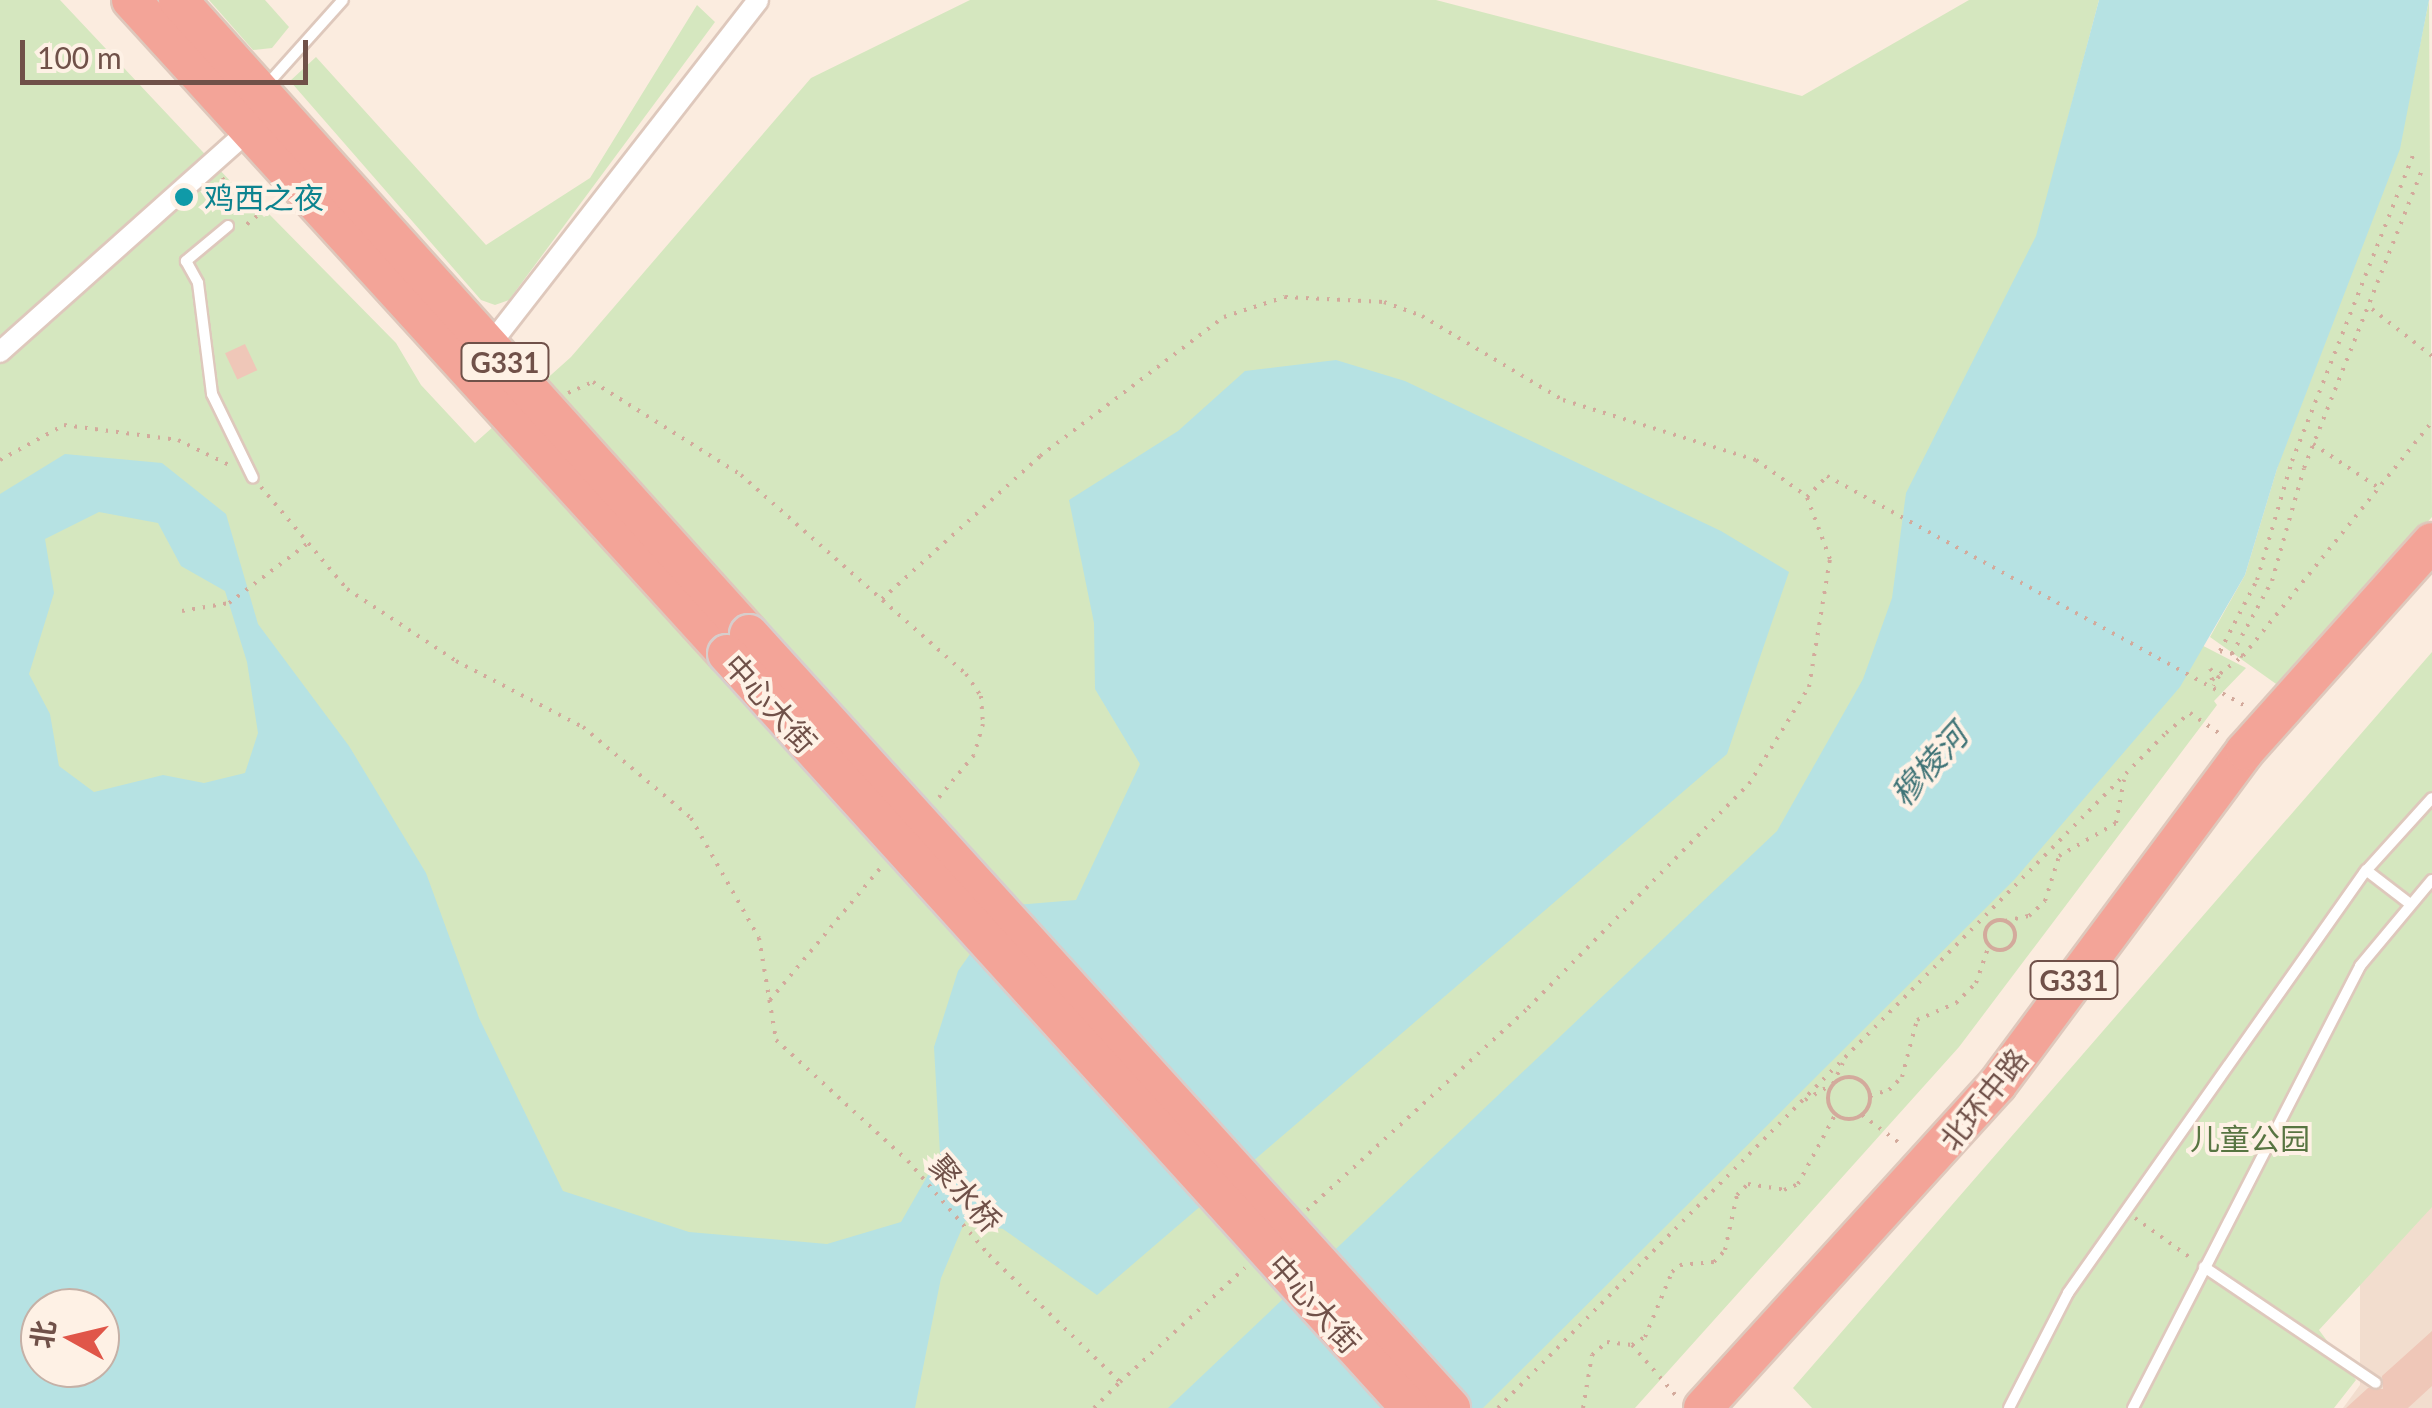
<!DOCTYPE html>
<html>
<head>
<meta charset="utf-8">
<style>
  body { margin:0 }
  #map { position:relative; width:2432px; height:1408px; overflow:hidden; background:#fbecdf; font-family:Lato,"Noto Sans SC",sans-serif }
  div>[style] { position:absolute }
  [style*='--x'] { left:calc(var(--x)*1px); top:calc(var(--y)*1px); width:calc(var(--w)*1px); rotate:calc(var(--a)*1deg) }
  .residential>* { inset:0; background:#f2ddce }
  .green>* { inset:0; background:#d5e7bf }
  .water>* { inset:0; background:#b6e2e3 }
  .building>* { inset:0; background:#efc7b8; transform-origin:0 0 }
  .path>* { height:4px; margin-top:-2px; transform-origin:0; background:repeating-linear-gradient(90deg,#d3aa9c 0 2.5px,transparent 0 10.5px) }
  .path>.ring { margin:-2px; padding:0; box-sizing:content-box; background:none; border:4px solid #d3aa9c; border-radius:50% }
  .roads { filter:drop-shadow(2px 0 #dec8bc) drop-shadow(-2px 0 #dec8bc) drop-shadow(0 2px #dec8bc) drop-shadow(0 -2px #dec8bc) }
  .lane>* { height:10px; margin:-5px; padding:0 5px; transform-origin:5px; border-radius:5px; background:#fff }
  .street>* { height:20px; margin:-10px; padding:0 10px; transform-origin:10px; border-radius:10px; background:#fff }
  .highway>* { height:38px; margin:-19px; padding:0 19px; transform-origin:19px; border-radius:19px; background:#f3a498 }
  .path-bridge>* { height:4px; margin-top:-2px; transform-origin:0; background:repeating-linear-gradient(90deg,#d3aa9c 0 2.5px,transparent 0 10.5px) }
  .bridges { filter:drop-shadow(2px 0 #d7cecc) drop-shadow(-2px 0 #d7cecc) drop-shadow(0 2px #d7cecc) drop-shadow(0 -2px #d7cecc) }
  .highway-bridge>* { height:38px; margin:-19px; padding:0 19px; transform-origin:19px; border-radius:19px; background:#f3a498 }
  .dots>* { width:28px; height:28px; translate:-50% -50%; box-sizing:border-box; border:5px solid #fef1e5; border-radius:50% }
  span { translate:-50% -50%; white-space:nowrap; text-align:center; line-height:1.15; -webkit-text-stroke:8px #fef1e5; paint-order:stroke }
  .shield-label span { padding:2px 8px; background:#fef1e5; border:2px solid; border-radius:8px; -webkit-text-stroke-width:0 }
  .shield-label { font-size:28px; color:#705149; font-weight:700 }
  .culture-label { font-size:30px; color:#0d838f }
  .left { translate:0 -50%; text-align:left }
  .street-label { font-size:30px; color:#705149 }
  .park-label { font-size:30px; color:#587542 }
  .water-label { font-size:32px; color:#3e7376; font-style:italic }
  .north { position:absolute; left:20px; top:1288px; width:100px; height:100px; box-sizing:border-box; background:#fef1e5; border:2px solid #c5b1a7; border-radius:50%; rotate:278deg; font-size:28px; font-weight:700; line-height:40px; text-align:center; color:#705149 }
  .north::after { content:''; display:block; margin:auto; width:35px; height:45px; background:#e05649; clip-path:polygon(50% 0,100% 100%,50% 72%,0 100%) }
  .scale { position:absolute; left:20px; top:40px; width:288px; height:45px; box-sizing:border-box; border:5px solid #705149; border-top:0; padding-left:12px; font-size:30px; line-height:35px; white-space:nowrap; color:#705149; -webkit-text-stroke:8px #fef1e5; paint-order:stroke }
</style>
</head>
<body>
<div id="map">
  <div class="residential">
    <i style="clip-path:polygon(2432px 1202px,2432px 1408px,2343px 1408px,2360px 1385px,2360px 1267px)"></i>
  </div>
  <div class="green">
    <i style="clip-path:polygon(evenodd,0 0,60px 0,264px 217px,269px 214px,396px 343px,421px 385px,475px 443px,571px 357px,811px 78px,970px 0,1436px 0,1802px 96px,1969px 0,2099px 0,2037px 236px,1907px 493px,2246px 668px,2214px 701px,2217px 705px,1959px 1047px,1635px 1408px,0 1408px,0 0,40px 1308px,100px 1308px,100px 1368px,40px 1368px,40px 1308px)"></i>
    <i style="clip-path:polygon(209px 0,265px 0,289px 27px,272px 48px,253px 50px)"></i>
    <i style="clip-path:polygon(2429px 0,2432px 517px,2279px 686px,2210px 637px,2245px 575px,2279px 462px,2399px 149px)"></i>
    <i style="clip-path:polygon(697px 5px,715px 22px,509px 300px,495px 305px,481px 300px,290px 81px,316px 57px,486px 245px,590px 178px)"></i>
    <i style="clip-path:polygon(2432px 652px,2432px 1207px,2319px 1330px,2356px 1380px,2334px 1408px,1812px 1408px,1793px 1388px)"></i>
  </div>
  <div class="water">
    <i style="clip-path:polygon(2099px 0,2429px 0,2400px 149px,2277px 469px,2245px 575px,2180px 687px,2014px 880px,1483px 1408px,1168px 1408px,1777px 831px,1863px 679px,1892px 598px,1906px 493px,2036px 236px)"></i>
    <i style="clip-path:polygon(evenodd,1336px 360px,1405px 381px,1721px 531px,1789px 572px,1727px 754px,1097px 1295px,1003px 1229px,965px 1221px,941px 1278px,915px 1408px,0 1408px,0 494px,65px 454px,162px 463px,226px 514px,258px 624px,349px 746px,426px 873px,479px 1018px,563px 1191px,689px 1232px,827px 1244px,901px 1222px,940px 1154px,934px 1047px,958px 971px,1004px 906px,1076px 900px,1140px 764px,1095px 689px,1094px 623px,1069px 500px,1178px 431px,1245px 371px,1336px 360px,99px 512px,158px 523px,181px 566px,225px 591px,247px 662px,258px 733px,245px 773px,204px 783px,163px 775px,94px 792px,59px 766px,50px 714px,29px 674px,54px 593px,45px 539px,99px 512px,1336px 360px,40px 1308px,100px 1308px,100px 1368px,40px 1368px,40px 1308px)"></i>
  </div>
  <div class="building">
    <i style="left:245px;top:344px;width:29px;height:22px;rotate:65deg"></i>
    <i style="clip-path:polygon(2432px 1331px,2432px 1386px,2408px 1408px,2346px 1408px,2368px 1388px,2383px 1389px,2382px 1376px)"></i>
  </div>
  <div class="path">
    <i style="--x:222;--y:178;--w:52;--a:47.4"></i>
    <i style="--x:257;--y:216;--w:19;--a:141"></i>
    <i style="--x:2372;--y:309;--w:76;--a:38.1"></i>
    <i style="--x:568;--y:393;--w:27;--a:-24"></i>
    <i style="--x:593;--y:382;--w:175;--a:32.1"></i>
    <i style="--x:741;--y:475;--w:300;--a:41.5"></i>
    <i style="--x:966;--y:674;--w:27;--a:56"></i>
    <i style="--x:981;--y:696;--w:28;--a:86"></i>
    <i style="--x:983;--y:724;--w:32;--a:106"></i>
    <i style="--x:974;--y:755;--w:60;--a:129.6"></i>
    <i style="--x:2313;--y:444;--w:79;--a:33.7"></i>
    <i style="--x:0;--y:460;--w:73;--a:-28.7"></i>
    <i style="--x:64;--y:425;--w:115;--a:7.5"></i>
    <i style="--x:178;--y:440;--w:57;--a:26.1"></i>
    <i style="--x:261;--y:487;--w:133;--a:49.9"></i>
    <i style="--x:347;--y:589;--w:131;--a:33.4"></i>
    <i style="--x:456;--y:661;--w:143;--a:27.5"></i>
    <i style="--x:583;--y:727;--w:141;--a:40.1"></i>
    <i style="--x:691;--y:818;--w:138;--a:60.5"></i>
    <i style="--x:759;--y:938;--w:103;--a:80.5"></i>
    <i style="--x:776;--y:1040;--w:179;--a:42.5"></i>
    <i style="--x:908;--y:1161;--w:124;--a:49.2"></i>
    <i style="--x:989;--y:1255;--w:182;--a:44.1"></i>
    <i style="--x:1120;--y:1382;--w:169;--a:-42.4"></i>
    <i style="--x:882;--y:599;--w:213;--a:-42.1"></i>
    <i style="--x:1040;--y:456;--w:231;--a:-37.1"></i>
    <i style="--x:1224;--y:317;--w:64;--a:-18.2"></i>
    <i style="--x:1285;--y:297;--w:99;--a:2.9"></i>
    <i style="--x:1384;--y:302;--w:40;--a:20.2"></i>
    <i style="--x:1422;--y:316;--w:164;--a:30.8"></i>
    <i style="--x:1563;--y:400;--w:202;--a:17.3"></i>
    <i style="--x:1756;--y:460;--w:60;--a:35.5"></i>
    <i style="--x:182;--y:611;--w:48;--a:-9.7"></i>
    <i style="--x:229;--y:603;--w:98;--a:-37.1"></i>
    <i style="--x:2232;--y:654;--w:83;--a:-61.3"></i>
    <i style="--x:2272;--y:581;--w:117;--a:-74.2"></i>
    <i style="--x:2304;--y:468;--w:324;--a:-68.4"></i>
    <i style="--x:2243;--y:656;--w:301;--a:-51.1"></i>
    <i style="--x:2212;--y:680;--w:39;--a:-38"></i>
    <i style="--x:2243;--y:656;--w:24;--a:-168"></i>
    <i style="--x:2220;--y:651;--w:80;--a:-62.5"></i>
    <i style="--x:2257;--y:580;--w:124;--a:-73.6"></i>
    <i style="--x:2292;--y:461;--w:334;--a:-68.4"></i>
    <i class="ring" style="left:1985px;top:920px;width:26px;height:26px"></i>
    <i style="--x:2005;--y:921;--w:25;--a:-12"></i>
    <i style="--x:2029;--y:916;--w:22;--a:-43"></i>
    <i style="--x:2045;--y:901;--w:47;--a:-72.7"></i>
    <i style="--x:2059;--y:856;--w:66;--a:-30.1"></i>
    <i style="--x:2116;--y:823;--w:44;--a:-79.5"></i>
    <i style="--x:770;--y:1000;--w:175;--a:-50.1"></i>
    <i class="ring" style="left:1828px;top:1077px;width:38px;height:38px"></i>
    <i style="--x:1870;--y:1096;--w:20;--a:-18"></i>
    <i style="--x:1889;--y:1090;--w:18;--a:-45"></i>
    <i style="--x:1902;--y:1077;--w:59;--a:-75.3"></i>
    <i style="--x:1917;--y:1020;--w:43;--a:-23.6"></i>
    <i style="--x:1956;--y:1003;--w:28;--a:-45"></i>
    <i style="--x:1976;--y:983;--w:39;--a:-71"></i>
    <i style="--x:1805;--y:1100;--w:32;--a:-30"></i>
    <i style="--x:1833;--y:1084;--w:23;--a:-65"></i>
    <i style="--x:1862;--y:1115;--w:50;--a:36.9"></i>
    <i style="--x:1307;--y:1210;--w:299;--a:-42.4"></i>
    <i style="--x:1528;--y:1008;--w:315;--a:-45.4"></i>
    <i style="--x:1749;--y:784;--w:114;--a:-58.3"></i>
    <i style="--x:1809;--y:687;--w:130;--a:-80.7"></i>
    <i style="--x:1830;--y:559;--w:66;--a:-110.4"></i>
    <i style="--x:1807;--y:497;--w:29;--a:-46"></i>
    <i style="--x:1827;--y:476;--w:478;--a:28.8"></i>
    <i style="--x:2135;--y:1218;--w:70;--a:35.7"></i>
    <i style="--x:1632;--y:1345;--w:70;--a:49"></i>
    <i style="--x:1094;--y:1408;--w:35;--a:-45"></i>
    <i style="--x:1498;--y:1408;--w:950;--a:-45.3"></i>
    <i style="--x:2166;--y:733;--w:31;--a:-40"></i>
    <i style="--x:2190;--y:713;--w:40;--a:34.9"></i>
    <i style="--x:1583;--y:1408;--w:54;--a:-80.4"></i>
    <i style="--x:1592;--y:1355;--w:20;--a:-41"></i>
    <i style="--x:1607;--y:1342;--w:25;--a:7"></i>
    <i style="--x:1632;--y:1345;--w:15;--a:-32"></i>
    <i style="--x:1645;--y:1337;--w:70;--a:-67.4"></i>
    <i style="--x:1672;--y:1272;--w:11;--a:-41"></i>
    <i style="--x:1680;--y:1265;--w:34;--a:-5"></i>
    <i style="--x:1714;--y:1262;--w:16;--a:-47"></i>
    <i style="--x:1725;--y:1250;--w:56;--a:-77.7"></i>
    <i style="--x:1737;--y:1195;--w:16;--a:-45"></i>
    <i style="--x:1748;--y:1184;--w:36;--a:9"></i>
    <i style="--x:1784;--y:1190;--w:15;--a:-23"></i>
    <i style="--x:1798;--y:1184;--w:78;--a:-61.8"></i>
  </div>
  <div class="roads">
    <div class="lane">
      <i style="--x:264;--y:88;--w:118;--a:-48.1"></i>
      <i style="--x:228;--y:226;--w:55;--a:140.2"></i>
      <i style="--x:186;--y:261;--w:25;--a:61"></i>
      <i style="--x:198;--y:283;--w:112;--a:82.8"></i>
      <i style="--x:212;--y:394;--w:93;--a:64"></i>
      <i style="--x:2366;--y:870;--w:54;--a:37.5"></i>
      <i style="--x:2204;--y:1267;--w:207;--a:34"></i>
      <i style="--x:2009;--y:1408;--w:129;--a:-62.8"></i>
      <i style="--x:2068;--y:1293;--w:514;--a:-54.83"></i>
      <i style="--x:2364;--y:873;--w:101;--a:-47.8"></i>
      <i style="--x:2133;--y:1408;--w:497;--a:-62.8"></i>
      <i style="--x:2360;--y:966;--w:112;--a:-50.1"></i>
    </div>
    <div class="street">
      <i style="--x:489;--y:346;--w:438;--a:-52.1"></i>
      <i style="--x:0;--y:352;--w:332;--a:-41.7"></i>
    </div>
    <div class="highway">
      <i style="--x:131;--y:0;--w:885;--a:47.66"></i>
      <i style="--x:178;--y:0;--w:853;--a:47.99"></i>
      <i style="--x:1703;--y:1408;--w:437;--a:-47.7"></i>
      <i style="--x:1997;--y:1085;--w:416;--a:-53.4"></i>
      <i style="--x:2245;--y:751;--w:280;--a:-48.2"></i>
    </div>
  </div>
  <div class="path-bridge">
    <i style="--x:2212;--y:680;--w:11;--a:-100"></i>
    <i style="--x:2210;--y:669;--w:11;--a:38"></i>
    <i style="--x:2219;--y:676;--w:11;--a:117"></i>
  </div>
  <div class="bridges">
    <div class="highway-bridge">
      <i style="--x:749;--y:634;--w:1045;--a:47.79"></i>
      <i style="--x:727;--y:654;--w:1017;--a:47.83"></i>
    </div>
  </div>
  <div class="dots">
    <i style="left:184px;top:197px;background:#0f9aa8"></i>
  </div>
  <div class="shield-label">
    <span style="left:505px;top:362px">G331</span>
    <span style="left:2074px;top:980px">G331</span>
  </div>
  <div class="culture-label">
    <span class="left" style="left:204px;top:197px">鸡西之夜</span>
  </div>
  <div class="street-label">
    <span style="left:771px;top:703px;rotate:48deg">中心大街</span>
    <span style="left:1983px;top:1099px;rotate:-51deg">北环中路</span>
    <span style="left:966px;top:1193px;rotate:49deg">聚水桥</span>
    <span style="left:1315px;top:1303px;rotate:48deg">中心大街</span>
  </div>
  <div class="park-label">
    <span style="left:2250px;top:1138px">儿童公园</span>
  </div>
  <div class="water-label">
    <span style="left:1929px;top:765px;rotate:-48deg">穆棱河</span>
  </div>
  <div class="north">北</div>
  <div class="scale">100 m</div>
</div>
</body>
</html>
